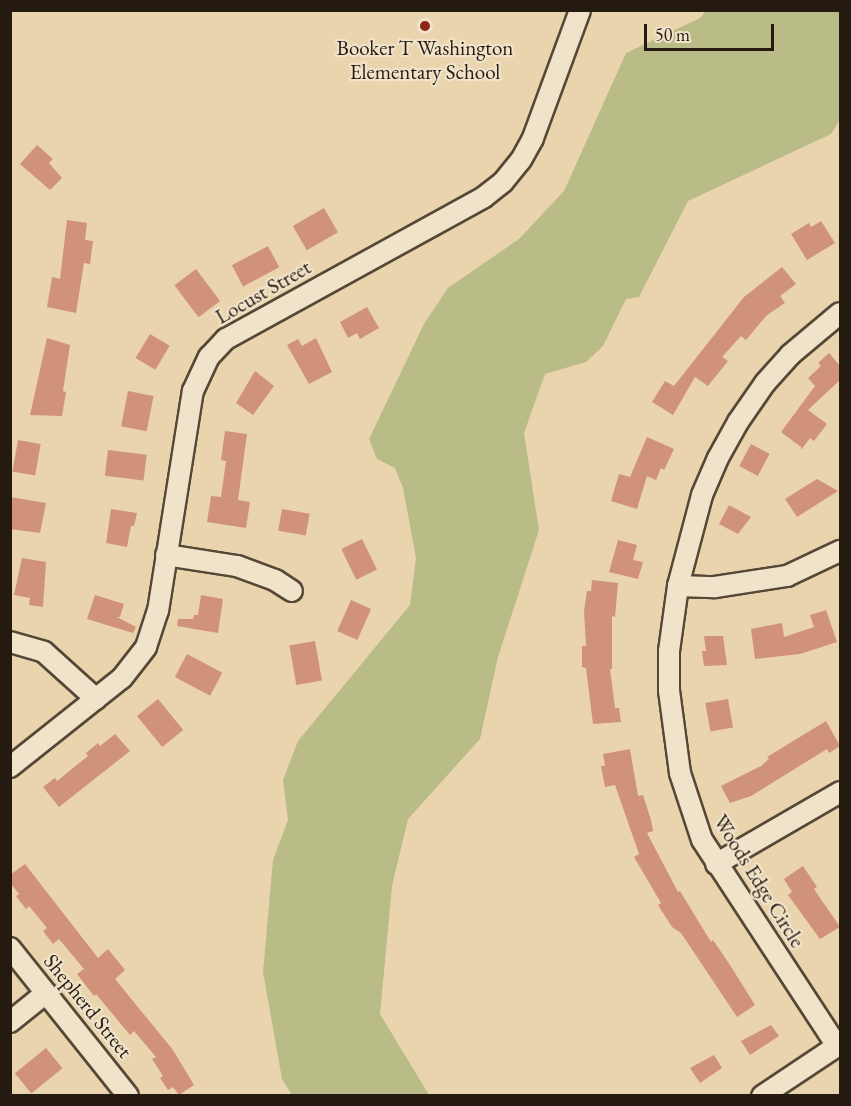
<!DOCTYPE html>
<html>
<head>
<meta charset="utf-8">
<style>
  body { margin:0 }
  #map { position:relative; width:851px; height:1106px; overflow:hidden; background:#e9d4ad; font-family:"EB Garamond",serif }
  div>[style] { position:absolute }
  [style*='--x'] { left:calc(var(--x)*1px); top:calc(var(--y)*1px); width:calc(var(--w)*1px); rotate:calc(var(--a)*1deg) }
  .green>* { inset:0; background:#babc87 }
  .building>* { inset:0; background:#d1927a; transform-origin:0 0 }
  .roads { filter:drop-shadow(2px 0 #554837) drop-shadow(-2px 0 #554837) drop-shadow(0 2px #554837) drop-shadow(0 -2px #554837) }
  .minor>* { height:20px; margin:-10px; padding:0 10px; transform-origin:10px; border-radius:10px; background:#f1e3ca }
  .dots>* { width:16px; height:16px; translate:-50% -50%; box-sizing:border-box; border:3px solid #f1e3ca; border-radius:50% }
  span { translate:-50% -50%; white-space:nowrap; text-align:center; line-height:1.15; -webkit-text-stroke:4.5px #f1e3ca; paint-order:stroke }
  .poi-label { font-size:21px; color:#241a10 }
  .street-label { font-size:21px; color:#241a10 }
  .frame { position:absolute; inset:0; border:12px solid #241a10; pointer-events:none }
  .scale { position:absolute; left:644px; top:24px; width:130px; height:27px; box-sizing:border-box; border:3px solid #241a10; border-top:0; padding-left:8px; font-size:18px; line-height:21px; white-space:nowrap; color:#241a10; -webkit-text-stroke:4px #f1e3ca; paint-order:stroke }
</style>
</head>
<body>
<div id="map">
  <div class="green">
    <i style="clip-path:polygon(706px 11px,840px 11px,840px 120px,831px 134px,688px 201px,639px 297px,626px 299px,603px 346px,586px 362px,545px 374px,524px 433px,539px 530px,498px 657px,480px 739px,408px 819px,392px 886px,380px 1014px,429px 1095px,292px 1095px,282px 1079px,263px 972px,273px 860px,288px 820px,283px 780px,298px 741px,410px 605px,416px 558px,403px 488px,395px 468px,377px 459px,369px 439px,424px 324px,448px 288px,519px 239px,564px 191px,626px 53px,700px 18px)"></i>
  </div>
  <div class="building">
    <i style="clip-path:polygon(37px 145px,53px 159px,49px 163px,62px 178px,50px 190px,20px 164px)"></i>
    <i style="left:324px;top:208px;width:28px;height:36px;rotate:60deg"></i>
    <i style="clip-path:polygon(67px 220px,87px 223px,85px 240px,93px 241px,90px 264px,84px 263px,76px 313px,47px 307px,52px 277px,60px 279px)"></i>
    <i style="clip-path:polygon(821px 221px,835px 243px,807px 260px,791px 234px,809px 223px,811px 227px)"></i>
    <i style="left:268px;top:246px;width:24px;height:41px;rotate:62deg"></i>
    <i style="clip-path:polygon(782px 267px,796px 284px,780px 296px,785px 303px,767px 315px,746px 340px,741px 336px,722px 357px,728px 361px,708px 386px,695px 377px,673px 415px,652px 402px,665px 381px,674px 386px,744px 297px)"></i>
    <i style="left:196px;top:269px;width:40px;height:27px;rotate:53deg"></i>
    <i style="clip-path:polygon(367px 307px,379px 328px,360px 339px,357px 333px,348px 338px,340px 322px)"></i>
    <i style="left:150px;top:334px;width:23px;height:28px;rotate:31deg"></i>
    <i style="clip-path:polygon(47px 338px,70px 345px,63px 391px,66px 392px,62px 416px,30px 415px)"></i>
    <i style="clip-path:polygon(316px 338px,332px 372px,309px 384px,287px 345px,298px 339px,302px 346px)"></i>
    <i style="clip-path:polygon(829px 353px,840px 366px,840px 380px,808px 410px,827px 424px,814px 441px,810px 438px,801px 450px,801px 447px,781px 432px,815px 386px,808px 378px,821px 366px,818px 363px)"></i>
    <i style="clip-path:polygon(255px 371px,274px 386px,253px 415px,236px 403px)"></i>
    <i style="left:128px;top:391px;width:26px;height:36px;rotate:11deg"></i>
    <i style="clip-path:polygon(225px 431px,247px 434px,238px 500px,250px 502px,246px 528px,207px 522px,211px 496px,221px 497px,226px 461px,221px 460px)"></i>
    <i style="clip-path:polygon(647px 437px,674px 449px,664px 470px,661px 468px,656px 480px,647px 476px,637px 509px,611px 501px,619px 474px,630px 477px)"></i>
    <i style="left:18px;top:440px;width:23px;height:32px;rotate:10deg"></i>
    <i style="left:751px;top:444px;width:21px;height:25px;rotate:28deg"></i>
    <i style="left:108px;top:450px;width:39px;height:26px;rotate:7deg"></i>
    <i style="clip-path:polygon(817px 479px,838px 491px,797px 517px,785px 499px)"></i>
    <i style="clip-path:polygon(10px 497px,46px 503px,40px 533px,10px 529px)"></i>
    <i style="clip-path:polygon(729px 505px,751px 517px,738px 534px,719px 524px)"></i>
    <i style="clip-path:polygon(111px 509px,137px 513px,134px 526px,131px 526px,127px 547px,106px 543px)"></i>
    <i style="left:282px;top:509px;width:28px;height:22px;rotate:10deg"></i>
    <i style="left:362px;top:539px;width:34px;height:23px;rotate:64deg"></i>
    <i style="clip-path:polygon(618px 540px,637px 545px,633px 560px,643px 562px,638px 579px,609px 572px)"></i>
    <i style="clip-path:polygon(22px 558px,46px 562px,43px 607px,29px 605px,30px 598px,14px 595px)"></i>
    <i style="clip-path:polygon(592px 580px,618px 583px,615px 617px,612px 616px,612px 669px,610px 669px,615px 708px,619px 708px,621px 722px,593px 724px,586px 668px,582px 667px,582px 646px,586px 646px,584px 611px,587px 591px,591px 591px)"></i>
    <i style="clip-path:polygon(95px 595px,124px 604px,120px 617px,117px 617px,136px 627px,133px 633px,87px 619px)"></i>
    <i style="clip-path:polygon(201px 595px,223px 599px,218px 633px,177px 626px,178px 619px,193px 619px,194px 615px,198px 615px)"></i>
    <i style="left:351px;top:600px;width:22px;height:34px;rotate:24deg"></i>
    <i style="clip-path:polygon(826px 610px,837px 642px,800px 654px,755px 659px,751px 629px,782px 623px,784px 637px,814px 627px,810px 615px)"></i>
    <i style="clip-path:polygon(704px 636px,723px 636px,727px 665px,704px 666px,702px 651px,706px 651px)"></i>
    <i style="left:315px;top:641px;width:40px;height:26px;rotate:80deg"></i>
    <i style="left:187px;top:654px;width:40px;height:26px;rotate:28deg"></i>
    <i style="left:158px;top:699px;width:40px;height:27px;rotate:51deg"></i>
    <i style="left:728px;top:699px;width:29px;height:23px;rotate:80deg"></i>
    <i style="clip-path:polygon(826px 721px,840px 746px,829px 753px,827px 749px,751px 796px,730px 803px,721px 786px,761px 766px,769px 759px,767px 757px)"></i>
    <i style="clip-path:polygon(115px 734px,130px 751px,59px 807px,43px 787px,55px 778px,57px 781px,88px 756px,86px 753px,98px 743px,100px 746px)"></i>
    <i style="clip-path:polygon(630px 749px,638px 796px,643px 795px,651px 820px,653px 831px,647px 833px,678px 892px,680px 891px,711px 942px,713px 940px,730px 965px,755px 1005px,737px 1017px,681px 933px,672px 927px,658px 905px,661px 903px,634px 857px,639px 854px,615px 785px,605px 787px,601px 766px,605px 766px,603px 754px)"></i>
    <i style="clip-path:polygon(25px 864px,98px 958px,108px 949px,125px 970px,115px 979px,173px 1050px,194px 1085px,179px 1095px,173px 1087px,168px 1090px,160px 1078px,163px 1076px,152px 1059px,156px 1057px,134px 1031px,130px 1035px,96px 994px,94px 996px,77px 974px,84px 969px,59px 939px,53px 944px,43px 931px,47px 928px,29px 906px,26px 909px,16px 896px,19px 894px,10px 883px,10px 875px)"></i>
    <i style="clip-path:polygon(803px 866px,817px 887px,814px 889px,840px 927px,820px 939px,788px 895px,792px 892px,784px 879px)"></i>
    <i style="clip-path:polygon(771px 1025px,779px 1036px,750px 1055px,741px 1041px)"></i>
    <i style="left:46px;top:1048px;width:26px;height:40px;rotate:51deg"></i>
    <i style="clip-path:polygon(714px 1055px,722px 1068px,700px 1083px,690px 1068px)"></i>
  </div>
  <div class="roads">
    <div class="minor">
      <i style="--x:166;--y:555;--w:72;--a:8.8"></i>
      <i style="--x:237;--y:566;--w:40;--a:20.2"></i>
      <i style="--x:275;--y:580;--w:20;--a:33"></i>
      <i style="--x:678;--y:586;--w:37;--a:2"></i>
      <i style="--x:715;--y:587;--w:73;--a:-8.7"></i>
      <i style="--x:787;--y:576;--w:59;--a:-25.3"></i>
      <i style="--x:10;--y:642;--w:35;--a:16"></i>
      <i style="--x:44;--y:652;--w:70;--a:42.1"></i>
      <i style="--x:10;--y:767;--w:143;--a:-38.5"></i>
      <i style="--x:122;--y:678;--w:39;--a:-52"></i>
      <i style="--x:146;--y:647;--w:38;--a:-72"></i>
      <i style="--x:158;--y:611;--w:223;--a:-81"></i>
      <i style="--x:193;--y:391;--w:38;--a:-65"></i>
      <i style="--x:209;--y:357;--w:25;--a:-47"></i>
      <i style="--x:226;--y:339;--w:294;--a:-28.8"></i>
      <i style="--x:484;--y:197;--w:24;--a:-38"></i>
      <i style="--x:503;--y:182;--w:28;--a:-51"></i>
      <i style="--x:521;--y:160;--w:25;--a:-61"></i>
      <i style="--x:533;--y:138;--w:136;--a:-69.8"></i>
      <i style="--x:716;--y:864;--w:143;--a:-30.1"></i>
      <i style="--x:10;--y:948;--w:189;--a:51.4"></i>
      <i style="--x:10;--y:1022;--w:46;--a:-38.9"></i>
      <i style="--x:837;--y:1046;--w:246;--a:-123.2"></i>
      <i style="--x:702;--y:840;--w:71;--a:-108.2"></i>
      <i style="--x:680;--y:773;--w:83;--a:-97.6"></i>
      <i style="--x:669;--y:691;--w:40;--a:-90"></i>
      <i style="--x:669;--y:651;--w:66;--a:-82.1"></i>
      <i style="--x:678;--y:586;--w:94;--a:-75.2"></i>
      <i style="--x:702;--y:495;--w:40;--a:-66.6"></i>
      <i style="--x:718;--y:458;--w:41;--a:-60.9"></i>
      <i style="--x:738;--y:422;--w:47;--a:-55.3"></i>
      <i style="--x:765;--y:383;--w:38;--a:-48"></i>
      <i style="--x:790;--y:355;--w:65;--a:-40"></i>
      <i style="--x:762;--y:1096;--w:94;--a:-33.7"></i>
    </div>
  </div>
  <div class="dots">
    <i style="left:425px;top:26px;background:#8f2418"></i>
  </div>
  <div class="poi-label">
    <span style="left:425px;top:60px">Booker T Washington<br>Elementary School</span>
  </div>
  <div class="street-label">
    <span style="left:263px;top:292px;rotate:-30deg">Locust Street</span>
    <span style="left:759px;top:881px;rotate:58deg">Woods Edge Circle</span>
    <span style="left:88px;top:1006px;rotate:51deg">Shepherd Street</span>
  </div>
  <div class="frame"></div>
  <div class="scale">50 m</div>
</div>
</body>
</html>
